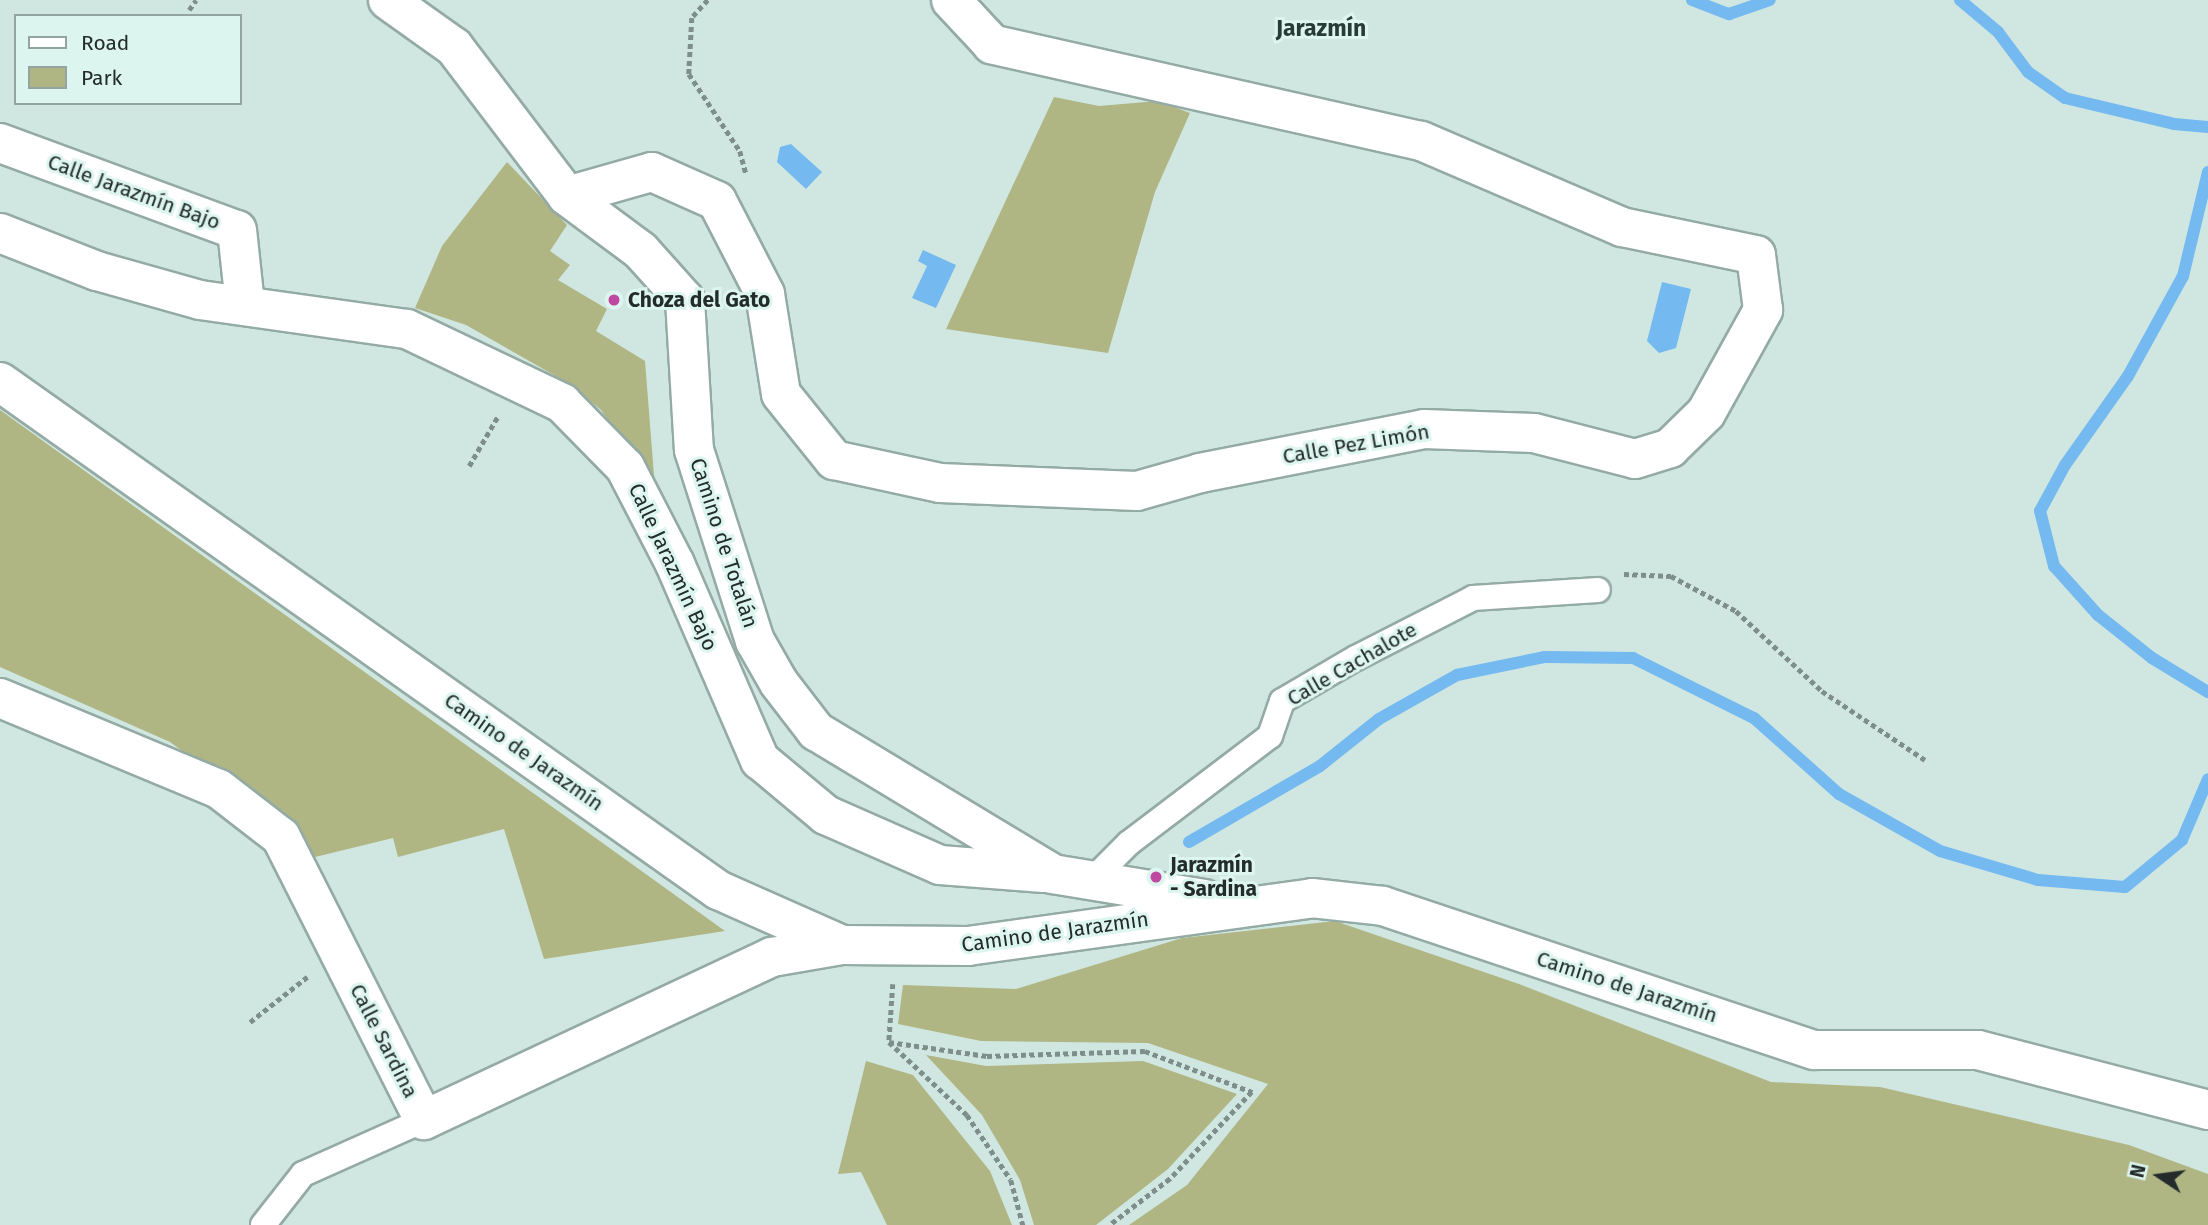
<!DOCTYPE html>
<html>
<head>
<meta charset="utf-8">
<style>
  body { margin:0 }
  #map { position:relative; width:2208px; height:1225px; overflow:hidden; background:#d0e7e1; font-family:"Fira Sans",sans-serif }
  div>[style] { position:absolute }
  [style*='--x'] { left:calc(var(--x)*1px); top:calc(var(--y)*1px); width:calc(var(--w)*1px); rotate:calc(var(--a)*1deg) }
  .green>* { inset:0; background:#afb684 }
  .water>* { inset:0; background:#74b9ef }
  .stream>* { height:12px; margin:-6px; padding:0 6px; transform-origin:6px; border-radius:6px; background:#74b9ef }
  .path>* { height:4.5px; margin-top:-2.25px; transform-origin:0; background:repeating-linear-gradient(90deg,#7e8f8a 0 5px,transparent 0 8.5px) }
  .roads { filter:drop-shadow(2px 0 #94aaa4) drop-shadow(-2px 0 #94aaa4) drop-shadow(0 2px #94aaa4) drop-shadow(0 -2px #94aaa4) }
  .service>* { height:24px; margin:-12px; padding:0 12px; transform-origin:12px; border-radius:12px; background:#fff }
  .minor>* { height:38px; margin:-19px; padding:0 19px; transform-origin:19px; border-radius:19px; background:#fff }
  .dots>* { width:19px; height:19px; translate:-50% -50%; box-sizing:border-box; border:4px solid #ddf5ef; border-radius:50% }
  span { translate:-50% -50%; white-space:nowrap; text-align:center; line-height:1.15; -webkit-text-stroke:6px #ddf5ef; paint-order:stroke }
  .street-label { font-size:21px; color:#232c2a }
  .poi-label { font-size:21px; color:#232c2a; font-weight:700 }
  .left { translate:0 -50%; text-align:left }
  .neighbourhood-label { font-size:23px; color:#283c37; font-weight:700 }
  .legend { position:absolute; left:14px; top:14px; width:228px; height:91px; box-sizing:border-box; background:#ddf5ef; border:2px solid #93a5a0; margin:0; padding:9px 12px; list-style:none; font-size:21px; color:#232c2a }
  .legend li { display:flex; align-items:center; gap:14px; height:35px }
  .legend b { width:35px; border:2px solid #93a5a0 }
  .north { position:absolute; left:2124px; top:1141px; width:70px; height:70px; -webkit-text-stroke:5px #ddf5ef; paint-order:stroke; rotate:283deg; font-size:19px; font-weight:700; line-height:28px; text-align:center; color:#232c2a }
  .north::after { content:''; display:block; margin:auto; width:24px; height:32px; background:#232c2a; clip-path:polygon(50% 0,100% 100%,50% 72%,0 100%) }
</style>
</head>
<body>
<div id="map">
  <div class="green">
    <i style="clip-path:polygon(1054px 97px,1099px 106px,1158px 101px,1190px 113px,1155px 192px,1108px 353px,946px 329px)"></i>
    <i style="clip-path:polygon(507px 162px,567px 225px,550px 251px,570px 265px,558px 280px,607px 309px,596px 331px,645px 361px,655px 488px,601px 410px,568px 383px,466px 325px,415px 308px,442px 246px)"></i>
    <i style="clip-path:polygon(0 410px,725px 931px,544px 959px,504px 829px,398px 857px,393px 838px,311px 858px,299px 836px,170px 742px,0 667px)"></i>
    <i style="clip-path:polygon(1335px 921px,1519px 984px,1771px 1082px,1880px 1087px,2129px 1145px,2208px 1174px,2208px 1225px,1129px 1225px,1187px 1185px,1268px 1084px,1148px 1043px,981px 1041px,898px 1024px,903px 985px,1016px 989px,1182px 938px)"></i>
    <i style="clip-path:polygon(926px 1055px,986px 1066px,1143px 1061px,1237px 1094px,1168px 1169px,1096px 1225px,1034px 1225px,1020px 1180px,982px 1115px)"></i>
    <i style="clip-path:polygon(866px 1061px,913px 1075px,990px 1171px,1012px 1225px,887px 1225px,861px 1172px,838px 1174px)"></i>
  </div>
  <div class="water">
    <i style="clip-path:polygon(791px 144px,822px 172px,806px 189px,777px 162px,780px 147px)"></i>
    <i style="clip-path:polygon(923px 250px,956px 265px,936px 308px,912px 298px,927px 266px,918px 261px)"></i>
    <i style="clip-path:polygon(1662px 282px,1691px 289px,1676px 348px,1659px 353px,1647px 341px)"></i>
  </div>
  <div class="stream">
    <i style="--x:1692;--y:0;--w:40;--a:21"></i>
    <i style="--x:1729;--y:14;--w:43;--a:-18.9"></i>
    <i style="--x:1960;--y:0;--w:50;--a:40.1"></i>
    <i style="--x:1998;--y:32;--w:50;--a:53.1"></i>
    <i style="--x:2028;--y:72;--w:45;--a:35.1"></i>
    <i style="--x:2065;--y:98;--w:112;--a:13.4"></i>
    <i style="--x:2174;--y:124;--w:34;--a:5"></i>
    <i style="--x:2208;--y:172;--w:107;--a:103.5"></i>
    <i style="--x:2183;--y:276;--w:114;--a:118.8"></i>
    <i style="--x:2128;--y:376;--w:109;--a:125.3"></i>
    <i style="--x:2065;--y:465;--w:52;--a:118.5"></i>
    <i style="--x:2040;--y:511;--w:57;--a:75.7"></i>
    <i style="--x:2054;--y:566;--w:66;--a:48.1"></i>
    <i style="--x:2098;--y:615;--w:69;--a:38.5"></i>
    <i style="--x:2152;--y:658;--w:66;--a:31.3"></i>
    <i style="--x:1189;--y:842;--w:151;--a:-30.1"></i>
    <i style="--x:1320;--y:766;--w:75;--a:-38.5"></i>
    <i style="--x:1379;--y:719;--w:90;--a:-29.4"></i>
    <i style="--x:1457;--y:675;--w:90;--a:-11.6"></i>
    <i style="--x:1545;--y:657;--w:88;--a:0.7"></i>
    <i style="--x:1633;--y:658;--w:135;--a:26.4"></i>
    <i style="--x:1754;--y:718;--w:114;--a:41.8"></i>
    <i style="--x:1839;--y:794;--w:116;--a:29.4"></i>
    <i style="--x:1940;--y:851;--w:102;--a:16.5"></i>
    <i style="--x:2038;--y:880;--w:87;--a:4.6"></i>
    <i style="--x:2125;--y:887;--w:74;--a:-39.5"></i>
    <i style="--x:2182;--y:840;--w:66;--a:-66.9"></i>
  </div>
  <div class="path">
    <i style="--x:708;--y:0;--w:24;--a:132"></i>
    <i style="--x:692;--y:18;--w:56;--a:93.1"></i>
    <i style="--x:689;--y:74;--w:92;--a:56.5"></i>
    <i style="--x:740;--y:151;--w:23;--a:75"></i>
    <i style="--x:189;--y:10;--w:12;--a:-55"></i>
    <i style="--x:469;--y:466;--w:58;--a:-59.9"></i>
    <i style="--x:1624;--y:574;--w:47;--a:2.4"></i>
    <i style="--x:1671;--y:576;--w:74;--a:28.3"></i>
    <i style="--x:1736;--y:611;--w:117;--a:42.9"></i>
    <i style="--x:1822;--y:691;--w:124;--a:33.8"></i>
    <i style="--x:893;--y:984;--w:58;--a:93.9"></i>
    <i style="--x:889;--y:1042;--w:107;--a:43.1"></i>
    <i style="--x:967;--y:1115;--w:78;--a:55.9"></i>
    <i style="--x:1011;--y:1180;--w:47;--a:75.1"></i>
    <i style="--x:250;--y:1022;--w:73;--a:-38.3"></i>
    <i style="--x:889;--y:1042;--w:99;--a:8.1"></i>
    <i style="--x:987;--y:1056;--w:158;--a:-1.8"></i>
    <i style="--x:1145;--y:1051;--w:115;--a:21"></i>
    <i style="--x:1252;--y:1092;--w:120;--a:133.3"></i>
    <i style="--x:1170;--y:1179;--w:76;--a:142.5"></i>
  </div>
  <div class="roads">
    <div class="service">
      <i style="--x:1091;--y:881;--w:54;--a:-45"></i>
      <i style="--x:1129;--y:843;--w:177;--a:-37.2"></i>
      <i style="--x:1270;--y:736;--w:37;--a:-71"></i>
      <i style="--x:1282;--y:701;--w:86;--a:-30.2"></i>
      <i style="--x:1356;--y:658;--w:131;--a:-27.1"></i>
      <i style="--x:1473;--y:598;--w:125;--a:-3.7"></i>
      <i style="--x:263;--y:1225;--w:65;--a:-51.9"></i>
      <i style="--x:303;--y:1174;--w:133;--a:-24.1"></i>
    </div>
    <div class="minor">
      <i style="--x:388;--y:0;--w:81;--a:35.5"></i>
      <i style="--x:454;--y:47;--w:187;--a:52.8"></i>
      <i style="--x:567;--y:196;--w:92;--a:36.6"></i>
      <i style="--x:641;--y:251;--w:66;--a:48.1"></i>
      <i style="--x:685;--y:300;--w:150;--a:86.6"></i>
      <i style="--x:694;--y:450;--w:201;--a:72.3"></i>
      <i style="--x:755;--y:641;--w:48;--a:60.3"></i>
      <i style="--x:779;--y:683;--w:61;--a:52.4"></i>
      <i style="--x:816;--y:731;--w:277;--a:31.1"></i>
      <i style="--x:1053;--y:874;--w:153;--a:9.4"></i>
      <i style="--x:0;--y:143;--w:252;--a:20.2"></i>
      <i style="--x:237;--y:230;--w:75;--a:83.9"></i>
      <i style="--x:567;--y:196;--w:88;--a:-15.8"></i>
      <i style="--x:652;--y:172;--w:71;--a:24"></i>
      <i style="--x:717;--y:201;--w:105;--a:62.7"></i>
      <i style="--x:765;--y:294;--w:101;--a:80.9"></i>
      <i style="--x:781;--y:394;--w:85;--a:51.2"></i>
      <i style="--x:834;--y:460;--w:108;--a:12.2"></i>
      <i style="--x:940;--y:483;--w:197;--a:2.3"></i>
      <i style="--x:1137;--y:491;--w:66;--a:-15.9"></i>
      <i style="--x:1200;--y:473;--w:228;--a:-11.1"></i>
      <i style="--x:1424;--y:429;--w:110;--a:2.1"></i>
      <i style="--x:1534;--y:433;--w:104;--a:14.4"></i>
      <i style="--x:1635;--y:459;--w:37;--a:-17"></i>
      <i style="--x:1670;--y:448;--w:50;--a:-44.2"></i>
      <i style="--x:1706;--y:413;--w:118;--a:-61"></i>
      <i style="--x:1763;--y:310;--w:55;--a:-97.3"></i>
      <i style="--x:1756;--y:255;--w:137;--a:-168.2"></i>
      <i style="--x:1622;--y:227;--w:219;--a:-156.8"></i>
      <i style="--x:1421;--y:141;--w:440;--a:-167.3"></i>
      <i style="--x:992;--y:44;--w:60;--a:-133"></i>
      <i style="--x:0;--y:233;--w:104;--a:21.4"></i>
      <i style="--x:97;--y:271;--w:107;--a:15.7"></i>
      <i style="--x:200;--y:300;--w:209;--a:8"></i>
      <i style="--x:407;--y:329;--w:172;--a:25.5"></i>
      <i style="--x:562;--y:403;--w:90;--a:45.5"></i>
      <i style="--x:625;--y:467;--w:109;--a:62.7"></i>
      <i style="--x:675;--y:564;--w:214;--a:66.6"></i>
      <i style="--x:760;--y:760;--w:86;--a:39.8"></i>
      <i style="--x:826;--y:815;--w:124;--a:23.7"></i>
      <i style="--x:940;--y:865;--w:104;--a:4.4"></i>
      <i style="--x:0;--y:382;--w:880;--a:35.28"></i>
      <i style="--x:718;--y:890;--w:136;--a:23.9"></i>
      <i style="--x:842;--y:945;--w:126;--a:0.5"></i>
      <i style="--x:968;--y:946;--w:347;--a:-7.9"></i>
      <i style="--x:1312;--y:898;--w:71;--a:6.4"></i>
      <i style="--x:1383;--y:906;--w:454;--a:18.5"></i>
      <i style="--x:1814;--y:1050;--w:164;--a:0"></i>
      <i style="--x:1978;--y:1050;--w:238;--a:14.6"></i>
      <i style="--x:0;--y:698;--w:237;--a:22.6"></i>
      <i style="--x:219;--y:789;--w:78;--a:37.7"></i>
      <i style="--x:281;--y:837;--w:317;--a:63.2"></i>
      <i style="--x:424;--y:1120;--w:384;--a:-25.1"></i>
      <i style="--x:772;--y:957;--w:71;--a:-9.7"></i>
    </div>
  </div>
  <div class="dots">
    <i style="left:614px;top:300px;background:#be489f"></i>
    <i style="left:1156px;top:877px;background:#be489f"></i>
  </div>
  <div class="street-label">
    <span style="left:134px;top:192px;rotate:20deg">Calle Jarazmín Bajo</span>
    <span style="left:1356px;top:444px;rotate:-10deg">Calle Pez Limón</span>
    <span style="left:724px;top:543px;rotate:72deg">Camino de Totalán</span>
    <span style="left:673px;top:567px;rotate:65deg">Calle Jarazmín Bajo</span>
    <span style="left:1352px;top:664px;rotate:-30deg">Calle Cachalote</span>
    <span style="left:524px;top:752px;rotate:35deg">Camino de Jarazmín</span>
    <span style="left:1055px;top:932px;rotate:-8deg">Camino de Jarazmín</span>
    <span style="left:1627px;top:987px;rotate:18deg">Camino de Jarazmín</span>
    <span style="left:384px;top:1041px;rotate:63deg">Calle Sardina</span>
  </div>
  <div class="poi-label">
    <span class="left" style="left:628px;top:300px">Choza del Gato</span>
    <span class="left" style="left:1170px;top:877px">Jarazmín<br>- Sardina</span>
  </div>
  <div class="neighbourhood-label">
    <span style="left:1321px;top:28px">Jarazmín</span>
  </div>
  <ul class="legend">
  <li><b style="height:9px;background:#fff"></b>Road</li>
  <li><b style="height:19px;background:#afb684"></b>Park</li>
  </ul>
  <div class="north">N</div>
</div>
</body>
</html>
